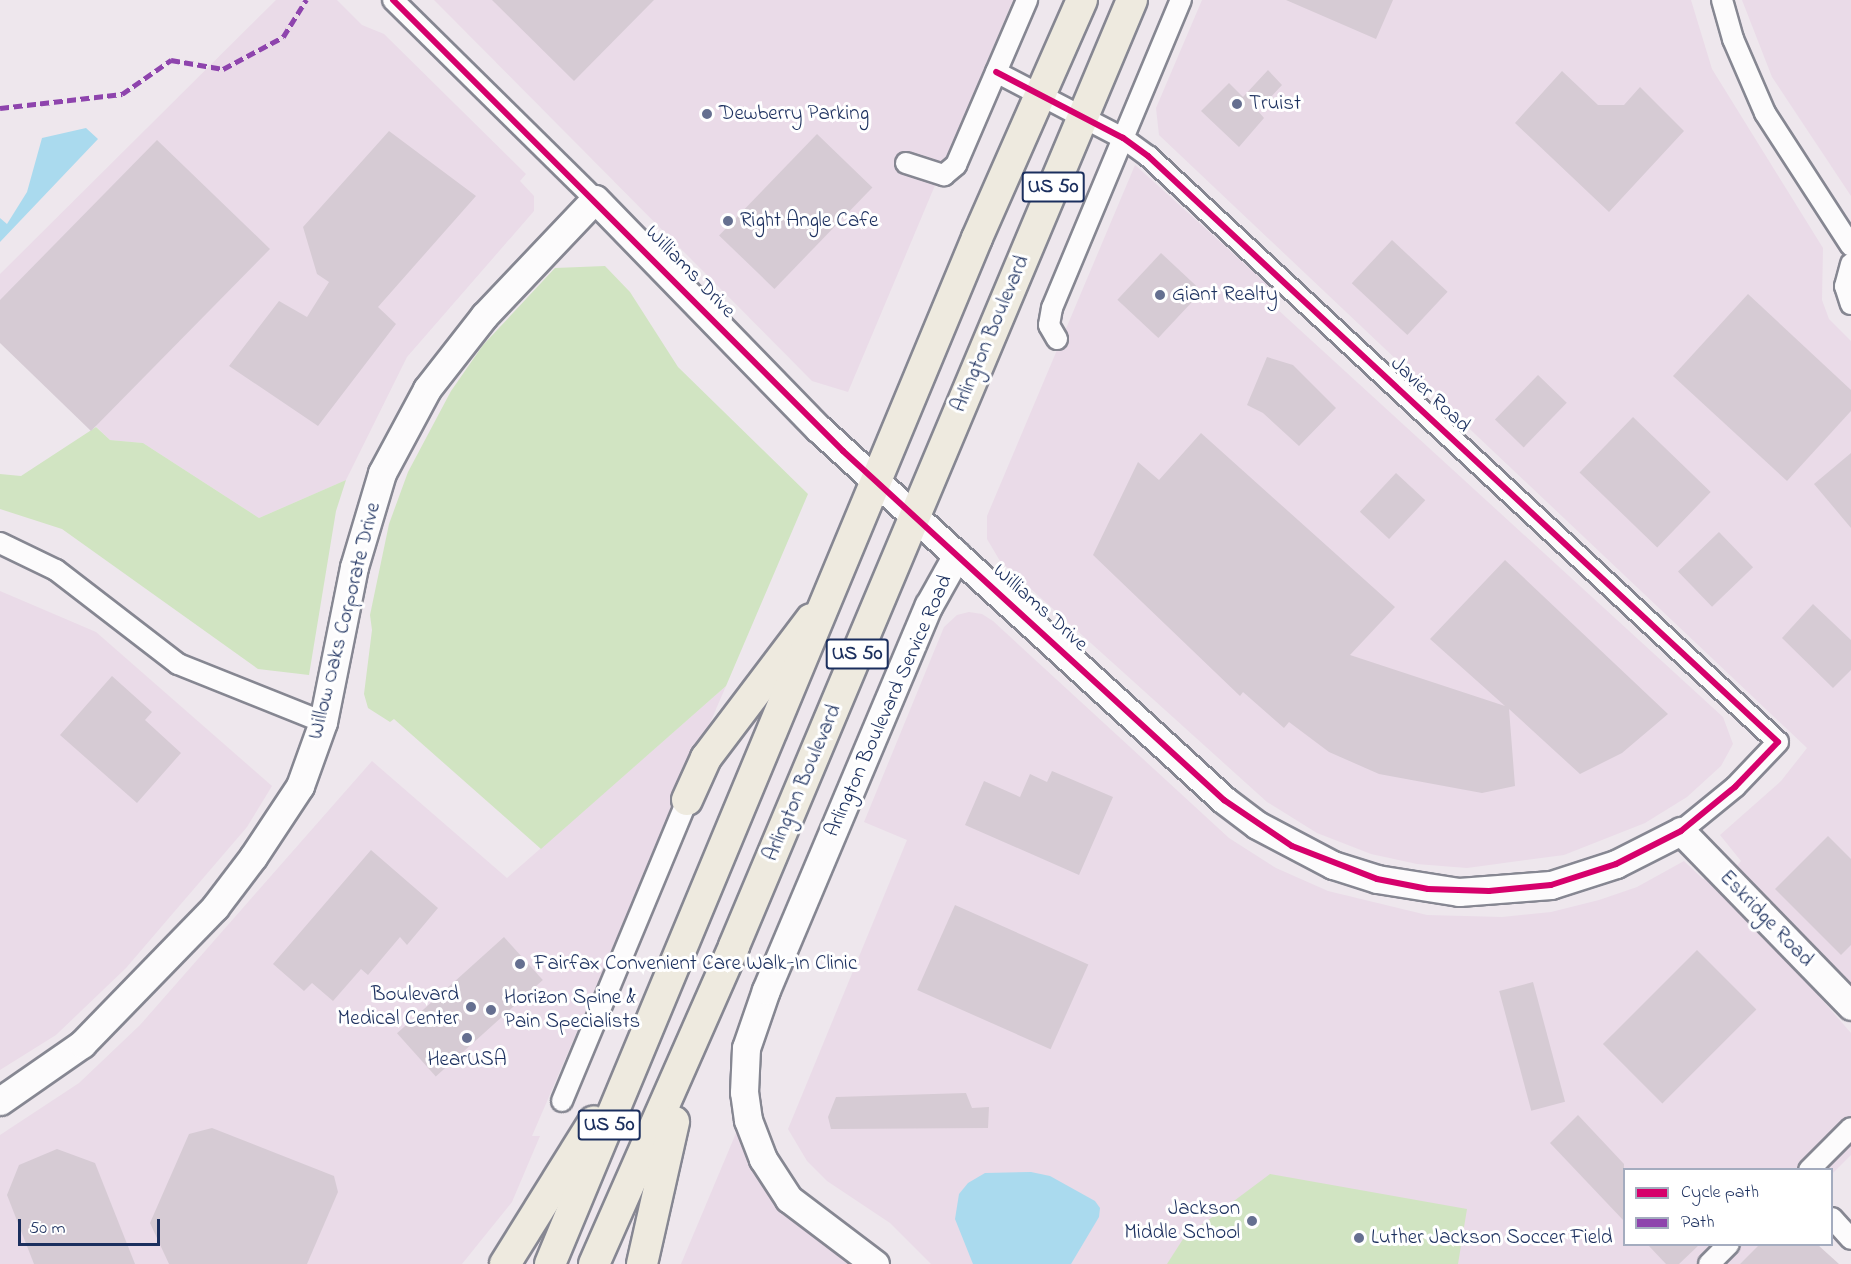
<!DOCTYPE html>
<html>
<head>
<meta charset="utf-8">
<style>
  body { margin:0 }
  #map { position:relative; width:1851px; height:1264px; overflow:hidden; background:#eee7ed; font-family:"Indie Flower",sans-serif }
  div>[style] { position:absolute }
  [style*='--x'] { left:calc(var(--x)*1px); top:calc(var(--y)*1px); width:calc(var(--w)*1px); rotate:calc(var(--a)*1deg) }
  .built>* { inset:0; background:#eadbe8 }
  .green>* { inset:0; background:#d1e4c2 }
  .water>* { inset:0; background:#aadaee }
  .building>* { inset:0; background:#d6cbd4; transform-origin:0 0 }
  .roads { filter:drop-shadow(2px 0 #868792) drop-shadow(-2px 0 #868792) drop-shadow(0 2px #868792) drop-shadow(0 -2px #868792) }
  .street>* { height:20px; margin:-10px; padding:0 10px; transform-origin:10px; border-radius:10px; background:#fcfbfc }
  .secondary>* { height:27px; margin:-13.5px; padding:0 13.5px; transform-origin:13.5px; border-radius:13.5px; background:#fcfbfc }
  .primary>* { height:30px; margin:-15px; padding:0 15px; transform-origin:15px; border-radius:15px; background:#eeeadf }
  .quiet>* { height:4.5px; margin-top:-2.25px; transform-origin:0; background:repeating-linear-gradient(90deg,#8e44ad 0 9px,transparent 0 13.5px) }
  .cycleway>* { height:6px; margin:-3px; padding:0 3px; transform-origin:3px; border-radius:3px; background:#d6006c }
  .dots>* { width:16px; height:16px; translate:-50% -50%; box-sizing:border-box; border:3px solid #fff; border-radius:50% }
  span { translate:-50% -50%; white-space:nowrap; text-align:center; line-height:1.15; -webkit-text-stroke:6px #fff; paint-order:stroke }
  .shield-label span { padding:2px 4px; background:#fff; border:2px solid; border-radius:4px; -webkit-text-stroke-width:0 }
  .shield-label { font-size:20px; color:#1b2f5e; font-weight:700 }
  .poi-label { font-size:21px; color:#1b2f5e }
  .left { translate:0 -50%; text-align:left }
  .right { translate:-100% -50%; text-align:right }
  .street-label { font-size:21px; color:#1b2f5e }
  .legend { position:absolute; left:1623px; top:1168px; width:210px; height:78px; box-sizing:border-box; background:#fff; border:2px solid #a4acbf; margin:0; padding:8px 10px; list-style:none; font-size:18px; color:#1b2f5e }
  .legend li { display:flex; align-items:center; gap:12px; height:30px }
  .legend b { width:30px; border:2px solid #a4acbf }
  .scale { position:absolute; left:18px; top:1219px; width:142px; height:27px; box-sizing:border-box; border:3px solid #1b2f5e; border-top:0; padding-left:8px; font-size:18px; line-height:21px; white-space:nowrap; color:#1b2f5e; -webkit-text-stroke:4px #fff; paint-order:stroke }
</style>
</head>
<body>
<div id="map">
  <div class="built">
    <i style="clip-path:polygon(276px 0,337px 0,362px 25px,384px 34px,526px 174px,520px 181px,534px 196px,534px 211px,407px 357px,346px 480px,259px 518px,143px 443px,110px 440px,0 333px,0 274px)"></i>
    <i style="clip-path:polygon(434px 0,1013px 0,848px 392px,812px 381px)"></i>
    <i style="clip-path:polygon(1202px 0,1691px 0,1712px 69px,1823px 248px,1822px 300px,1829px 319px,1851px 341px,1851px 986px,1736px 867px,1741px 861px,1720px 835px,1781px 781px,1807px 748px,1159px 135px,1156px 108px)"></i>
    <i style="clip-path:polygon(1742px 0,1851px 0,1851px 196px,1772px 77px)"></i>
    <i style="clip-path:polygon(1135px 165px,1267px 284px,1263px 296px,1723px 717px,1733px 744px,1721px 766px,1687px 797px,1645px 823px,1564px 855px,1467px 868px,1417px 864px,1371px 854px,1317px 833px,1267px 802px,1000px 561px,987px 539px,987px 516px)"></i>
    <i style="clip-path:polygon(0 591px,96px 632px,272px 786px,247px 827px,126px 968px,56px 1035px,0 1070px)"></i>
    <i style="clip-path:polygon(969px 612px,982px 614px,993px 621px,1229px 838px,1276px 868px,1328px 891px,1427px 915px,1502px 917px,1551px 912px,1599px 900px,1637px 887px,1684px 861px,1703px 879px,1706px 878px,1782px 954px,1851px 1033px,1851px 1155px,1832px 1174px,1832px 1170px,1624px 1170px,1624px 1244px,1760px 1245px,1740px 1264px,931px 1264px,890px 1223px,827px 1181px,807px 1161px,788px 1129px,907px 840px,864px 822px,944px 627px,957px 615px)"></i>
    <i style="clip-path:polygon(726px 686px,532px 1136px,540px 1136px,512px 1202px,462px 1264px,0 1264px,0 1135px,79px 1083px,140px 1025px,372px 761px,507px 878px)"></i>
    <i style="clip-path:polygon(739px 1126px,858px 1264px,681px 1264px)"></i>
  </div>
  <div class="green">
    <i style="clip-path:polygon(605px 266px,630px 292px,678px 367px,808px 494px,726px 686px,541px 849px,394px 719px,390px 722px,368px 708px,364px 694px,372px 630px,370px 615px,389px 524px,408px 472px,451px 391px,483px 345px,555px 268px)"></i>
    <i style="clip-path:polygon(96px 427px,110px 440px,143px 443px,259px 518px,346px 480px,336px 511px,309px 675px,258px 669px,62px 529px,0 509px,0 474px,21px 476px)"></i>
    <i style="clip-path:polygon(1270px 1174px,1467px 1209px,1458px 1264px,1167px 1264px,1183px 1239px)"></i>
  </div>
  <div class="water">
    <i style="clip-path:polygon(86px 128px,98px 139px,0 242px,0 218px,7px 224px,27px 192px,42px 138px)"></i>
    <i style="clip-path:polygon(1031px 1172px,1050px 1176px,1095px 1201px,1100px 1208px,1099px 1217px,1071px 1264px,973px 1264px,955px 1219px,959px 1194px,968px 1183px,985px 1173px)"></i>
  </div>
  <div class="building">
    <i style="clip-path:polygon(492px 0,654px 0,574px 81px)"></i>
    <i style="clip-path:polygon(1286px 0,1393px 0,1376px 39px)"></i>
    <i style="clip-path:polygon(1268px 70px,1282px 85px,1258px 111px,1264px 118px,1239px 147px,1201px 111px,1229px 83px,1243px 97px)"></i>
    <i style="clip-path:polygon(1562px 71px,1598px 105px,1624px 105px,1640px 87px,1684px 131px,1609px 212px,1515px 123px)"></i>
    <i style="clip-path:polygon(389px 131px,476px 196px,378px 307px,396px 324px,318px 426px,229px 366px,279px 301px,307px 317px,329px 282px,317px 274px,303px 227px)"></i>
    <i style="left:817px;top:134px;width:77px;height:141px;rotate:44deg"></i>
    <i style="clip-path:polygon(157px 140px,270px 249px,91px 431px,0 343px,0 300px)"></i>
    <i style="left:1392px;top:240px;width:76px;height:59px;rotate:43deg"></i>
    <i style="left:1161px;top:253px;width:56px;height:64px;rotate:43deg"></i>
    <i style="clip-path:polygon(1748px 294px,1851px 390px,1851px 411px,1787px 481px,1673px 376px)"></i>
    <i style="clip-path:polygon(1267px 357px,1293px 365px,1336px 408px,1299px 446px,1263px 413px,1247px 405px)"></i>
    <i style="left:1538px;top:375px;width:40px;height:62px;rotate:44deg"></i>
    <i style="left:1633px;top:417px;width:108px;height:77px;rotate:44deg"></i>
    <i style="clip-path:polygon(1201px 433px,1395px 607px,1350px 655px,1505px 706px,1430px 639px,1505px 560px,1668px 714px,1622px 753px,1580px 774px,1509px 709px,1515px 786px,1482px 793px,1379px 774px,1329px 752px,1289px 722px,1284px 728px,1243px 692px,1240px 696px,1093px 555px,1138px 462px,1159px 480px)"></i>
    <i style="clip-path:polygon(1851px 453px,1851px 528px,1814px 484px)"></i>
    <i style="left:1396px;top:473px;width:40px;height:53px;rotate:43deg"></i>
    <i style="left:1719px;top:532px;width:49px;height:57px;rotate:46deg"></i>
    <i style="clip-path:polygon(1813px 604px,1851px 640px,1851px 670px,1833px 688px,1782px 638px)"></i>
    <i style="clip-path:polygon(112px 676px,152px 712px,145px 720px,181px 753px,137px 803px,60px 735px)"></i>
    <i style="clip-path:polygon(1052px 771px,1113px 797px,1079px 875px,965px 825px,984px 781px,1020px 797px,1030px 774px,1047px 782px)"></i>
    <i style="clip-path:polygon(1828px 836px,1851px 859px,1851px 945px,1841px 955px,1775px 889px)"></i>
    <i style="clip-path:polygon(371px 850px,438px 908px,407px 945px,400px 937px,368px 975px,361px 969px,333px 1001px,312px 983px,304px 991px,273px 964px)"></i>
    <i style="left:955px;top:905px;width:146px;height:93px;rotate:24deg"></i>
    <i style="left:504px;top:937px;width:58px;height:144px;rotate:48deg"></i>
    <i style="left:1697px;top:950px;width:84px;height:133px;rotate:45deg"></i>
    <i style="left:1533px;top:982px;width:124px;height:35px;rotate:75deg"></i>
    <i style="clip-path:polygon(966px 1093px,972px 1108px,989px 1107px,988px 1128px,831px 1129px,828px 1117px,836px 1097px)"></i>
    <i style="clip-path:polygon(1578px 1115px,1624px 1164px,1624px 1221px,1550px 1143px)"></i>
    <i style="clip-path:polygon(212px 1128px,334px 1176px,338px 1192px,307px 1264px,169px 1264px,150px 1223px,189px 1134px)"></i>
    <i style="clip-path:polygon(57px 1149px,95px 1163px,135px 1264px,34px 1264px,7px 1195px,19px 1165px)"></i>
    <i style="clip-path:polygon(1648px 1245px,1699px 1245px,1679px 1264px,1666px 1264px)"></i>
    <i style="clip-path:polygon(1759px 1245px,1818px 1245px,1839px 1264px,1740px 1264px)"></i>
  </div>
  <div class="roads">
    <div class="street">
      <i style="--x:393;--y:0;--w:284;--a:44.6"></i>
      <i style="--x:1722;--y:0;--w:41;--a:74.2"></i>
      <i style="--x:1733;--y:39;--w:81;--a:66.6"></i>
      <i style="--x:1765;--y:113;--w:158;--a:57.1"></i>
      <i style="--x:996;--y:72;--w:143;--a:27.5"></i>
      <i style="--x:1123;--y:138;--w:31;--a:36"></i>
      <i style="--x:1148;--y:156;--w:860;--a:42.93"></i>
      <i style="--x:1778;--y:742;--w:62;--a:133.7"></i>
      <i style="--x:1735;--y:787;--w:70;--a:140.8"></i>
      <i style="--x:906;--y:163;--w:40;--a:18"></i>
      <i style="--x:944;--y:175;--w:16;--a:-40"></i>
      <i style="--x:956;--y:165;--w:180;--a:-66.7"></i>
      <i style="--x:1851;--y:264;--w:23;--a:105"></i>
      <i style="--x:1845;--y:286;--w:19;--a:72"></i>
      <i style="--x:1057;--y:339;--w:16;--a:-120"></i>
      <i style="--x:1049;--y:325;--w:17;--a:-80"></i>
      <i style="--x:1052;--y:308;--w:334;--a:-67.3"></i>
      <i style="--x:0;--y:543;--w:62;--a:25.7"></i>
      <i style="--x:56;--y:570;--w:154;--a:37.6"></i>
      <i style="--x:178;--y:664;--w:156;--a:21.8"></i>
      <i style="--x:562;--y:1101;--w:326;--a:-67.4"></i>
      <i style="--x:1809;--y:1170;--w:59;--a:-45"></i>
      <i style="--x:1832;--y:1218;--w:28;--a:48"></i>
      <i style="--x:1709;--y:1264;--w:28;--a:-45"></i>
    </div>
    <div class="secondary">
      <i style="--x:0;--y:1101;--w:100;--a:-34.8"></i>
      <i style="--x:82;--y:1044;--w:191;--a:-45.8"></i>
      <i style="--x:215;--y:907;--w:63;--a:-52.8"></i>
      <i style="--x:253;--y:857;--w:85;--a:-56.5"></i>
      <i style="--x:300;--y:786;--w:68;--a:-70.2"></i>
      <i style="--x:323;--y:722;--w:158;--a:-78.7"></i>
      <i style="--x:354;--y:567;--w:98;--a:-73.4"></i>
      <i style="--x:382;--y:473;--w:95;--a:-61.8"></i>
      <i style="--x:427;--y:389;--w:93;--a:-52"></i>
      <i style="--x:484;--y:316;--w:161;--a:-46.5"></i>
      <i style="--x:595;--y:199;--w:321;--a:45.8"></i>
      <i style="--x:819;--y:429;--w:549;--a:42.49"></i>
      <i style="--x:1224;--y:800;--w:41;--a:37.1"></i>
      <i style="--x:1257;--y:825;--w:86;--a:27.8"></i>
      <i style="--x:1333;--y:865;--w:46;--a:17.7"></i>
      <i style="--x:1377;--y:879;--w:83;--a:9"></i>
      <i style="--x:1459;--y:892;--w:92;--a:-4.4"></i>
      <i style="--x:1551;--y:885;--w:68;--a:-17.9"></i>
      <i style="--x:1616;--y:864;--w:73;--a:-26.9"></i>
      <i style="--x:1681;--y:831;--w:244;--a:45.8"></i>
      <i style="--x:875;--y:1264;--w:108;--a:-142.9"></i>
      <i style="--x:789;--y:1199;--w:48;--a:-123"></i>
      <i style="--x:763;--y:1159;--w:42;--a:-111"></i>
      <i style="--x:748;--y:1120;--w:28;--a:-98"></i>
      <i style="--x:744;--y:1092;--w:44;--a:-87.4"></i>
      <i style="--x:746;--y:1048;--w:61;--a:-71"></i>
      <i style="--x:766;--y:990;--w:418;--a:-67.1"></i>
      <i style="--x:929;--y:605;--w:57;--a:-60.8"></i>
    </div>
    <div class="primary">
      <i style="--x:687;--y:800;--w:46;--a:-65.7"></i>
      <i style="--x:706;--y:758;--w:174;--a:-52.9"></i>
      <i style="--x:505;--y:1264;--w:168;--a:-58.1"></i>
      <i style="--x:550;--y:1264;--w:1111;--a:-67.4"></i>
      <i style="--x:977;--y:238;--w:260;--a:-66.2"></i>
      <i style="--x:594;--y:1264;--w:347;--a:-66.2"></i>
      <i style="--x:734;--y:946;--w:1026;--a:-67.18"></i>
      <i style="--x:642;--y:1264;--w:146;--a:-77.3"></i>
    </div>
  </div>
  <div class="quiet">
    <i style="--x:0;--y:108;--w:123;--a:-6.5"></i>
    <i style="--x:122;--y:94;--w:60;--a:-34.8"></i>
    <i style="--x:171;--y:60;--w:53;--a:9.8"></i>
    <i style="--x:223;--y:69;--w:68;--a:-28.1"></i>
    <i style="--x:283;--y:37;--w:44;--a:-58.1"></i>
  </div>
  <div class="cycleway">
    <i style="--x:393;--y:0;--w:637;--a:45.06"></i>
    <i style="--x:843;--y:451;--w:517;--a:42.49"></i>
    <i style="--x:1224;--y:800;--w:82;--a:34.1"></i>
    <i style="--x:1292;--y:846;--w:91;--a:21.2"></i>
    <i style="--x:1377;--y:879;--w:52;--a:11.1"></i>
    <i style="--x:1428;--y:889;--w:61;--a:1.9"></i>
    <i style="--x:1489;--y:891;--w:62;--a:-5.5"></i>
    <i style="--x:1551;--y:885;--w:68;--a:-17.9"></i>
    <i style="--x:1616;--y:864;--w:73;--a:-26.9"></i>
    <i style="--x:1681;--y:831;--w:70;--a:-39.2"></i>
    <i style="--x:1735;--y:787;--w:62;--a:-46.3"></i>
    <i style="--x:1778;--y:742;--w:860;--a:-137.07"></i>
    <i style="--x:1148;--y:156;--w:31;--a:-144"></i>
    <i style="--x:1123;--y:138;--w:143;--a:-152.5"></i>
  </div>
  <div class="dots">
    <i style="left:1237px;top:104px;background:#656f90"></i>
    <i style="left:707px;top:114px;background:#656f90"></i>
    <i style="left:728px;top:221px;background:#656f90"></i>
    <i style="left:1160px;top:295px;background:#656f90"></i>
    <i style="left:520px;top:964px;background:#656f90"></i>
    <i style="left:471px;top:1007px;background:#656f90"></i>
    <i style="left:491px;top:1010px;background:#656f90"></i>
    <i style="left:467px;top:1038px;background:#656f90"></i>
    <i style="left:1252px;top:1221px;background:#656f90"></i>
    <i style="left:1359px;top:1238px;background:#656f90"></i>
  </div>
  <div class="shield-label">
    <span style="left:1053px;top:187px">US 50</span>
    <span style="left:857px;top:654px">US 50</span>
    <span style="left:609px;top:1125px">US 50</span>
  </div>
  <div class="poi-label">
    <span class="left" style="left:1249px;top:104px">Truist</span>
    <span class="left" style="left:719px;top:114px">Dewberry Parking</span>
    <span class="left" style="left:740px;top:221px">Right Angle Cafe</span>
    <span class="left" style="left:1172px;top:295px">Giant Realty</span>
    <span class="left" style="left:534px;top:964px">Fairfax Convenient Care Walk-In Clinic</span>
    <span class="right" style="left:459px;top:1007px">Boulevard<br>Medical Center</span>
    <span class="left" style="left:504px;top:1010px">Horizon Spine &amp;<br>Pain Specialists</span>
    <span style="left:467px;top:1060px">HearUSA</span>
    <span class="right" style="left:1240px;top:1221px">Jackson<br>Middle School</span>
    <span class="left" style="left:1371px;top:1238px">Luther Jackson Soccer Field</span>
  </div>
  <div class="street-label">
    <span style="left:690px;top:272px;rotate:46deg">Williams Drive</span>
    <span style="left:991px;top:334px;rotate:-67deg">Arlington Boulevard</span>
    <span style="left:1430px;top:395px;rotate:43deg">Javier Road</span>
    <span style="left:1040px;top:608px;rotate:42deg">Williams Drive</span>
    <span style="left:345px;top:621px;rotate:-76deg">Willow Oaks Corporate Drive</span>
    <span style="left:889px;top:706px;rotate:-66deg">Arlington Boulevard Service Road</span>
    <span style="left:803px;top:783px;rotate:-67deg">Arlington Boulevard</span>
    <span style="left:1766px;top:919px;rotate:46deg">Eskridge Road</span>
  </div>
  <ul class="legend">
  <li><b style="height:8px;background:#d6006c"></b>Cycle path</li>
  <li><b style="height:8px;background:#8e44ad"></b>Path</li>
  </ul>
  <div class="scale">50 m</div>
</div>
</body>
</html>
